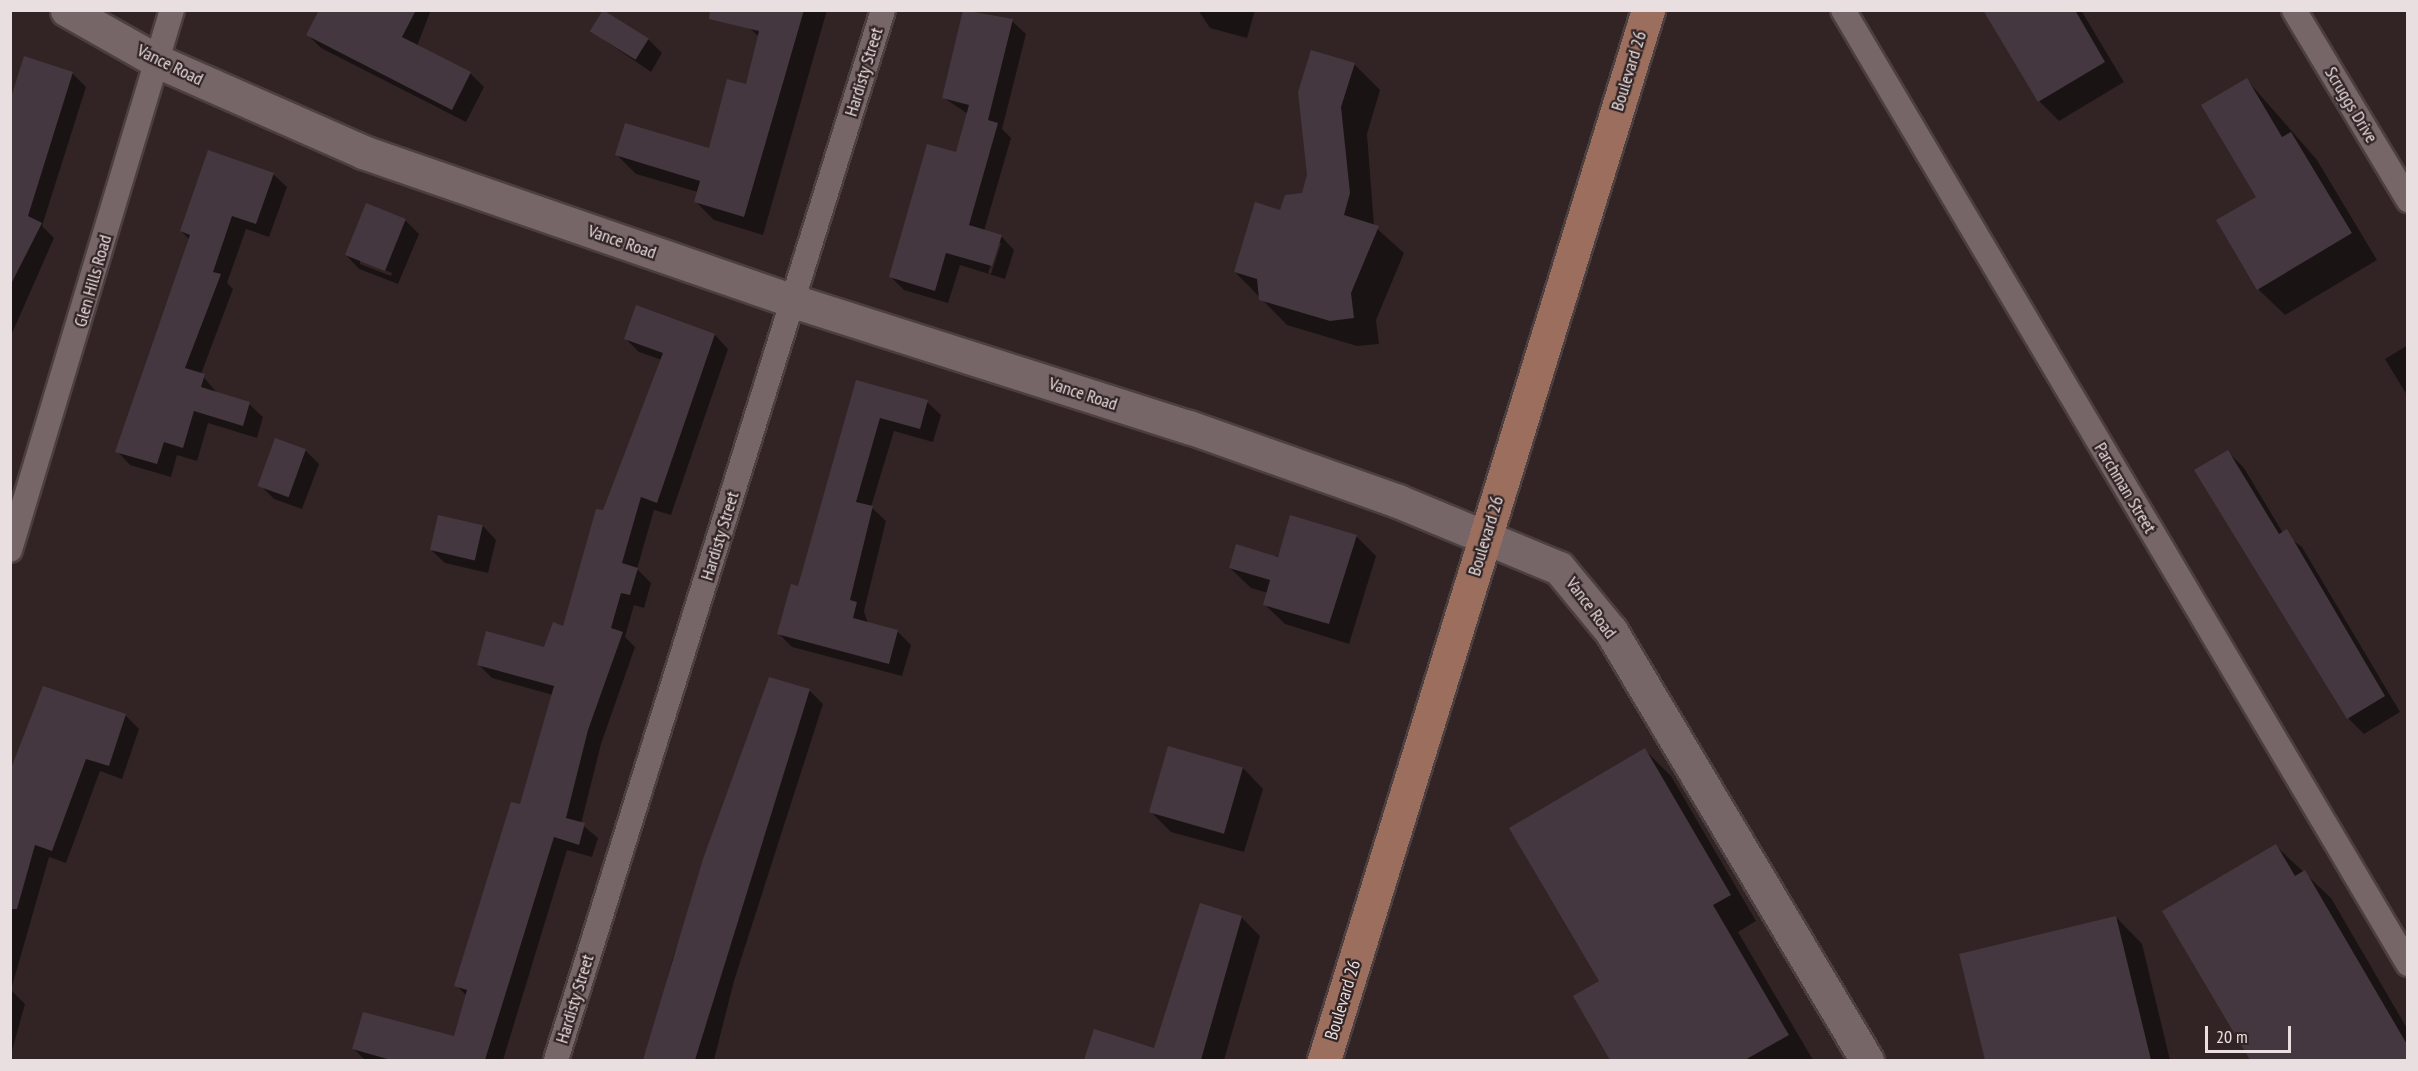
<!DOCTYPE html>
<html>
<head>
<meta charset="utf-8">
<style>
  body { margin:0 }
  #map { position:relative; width:2418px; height:1071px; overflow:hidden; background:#322425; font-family:"PT Sans Narrow",sans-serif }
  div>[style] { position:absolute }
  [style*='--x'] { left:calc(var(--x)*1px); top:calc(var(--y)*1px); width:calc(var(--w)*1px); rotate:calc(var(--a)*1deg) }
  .shadow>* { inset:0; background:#0007 }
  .building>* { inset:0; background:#44373f; transform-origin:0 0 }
  .roads { filter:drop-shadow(2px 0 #4c3f40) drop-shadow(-2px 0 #4c3f40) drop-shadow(0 2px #4c3f40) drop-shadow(0 -2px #4c3f40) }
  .street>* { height:24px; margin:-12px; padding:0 12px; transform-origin:12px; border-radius:12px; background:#776667 }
  .secondary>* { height:33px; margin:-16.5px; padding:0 16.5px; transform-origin:16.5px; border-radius:16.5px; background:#776667 }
  .primary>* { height:33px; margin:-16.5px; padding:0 16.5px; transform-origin:16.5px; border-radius:16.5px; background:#9b6e5d }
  span { translate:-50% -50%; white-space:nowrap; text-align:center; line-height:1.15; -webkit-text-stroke:4.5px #322425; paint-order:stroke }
  .street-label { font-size:18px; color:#e9dfe0 }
  .frame { position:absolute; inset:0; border:12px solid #e9dfe0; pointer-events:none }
  .scale { position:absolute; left:2205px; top:1026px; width:86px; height:27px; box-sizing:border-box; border:3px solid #e9dfe0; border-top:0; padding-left:8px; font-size:18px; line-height:21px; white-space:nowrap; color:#e9dfe0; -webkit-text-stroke:4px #322425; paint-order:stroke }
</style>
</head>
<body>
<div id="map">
  <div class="shadow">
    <i style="clip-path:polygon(320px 10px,431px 10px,417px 46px,470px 73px,484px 87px,466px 122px,321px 48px,308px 35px)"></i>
    <i style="clip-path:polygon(755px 10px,827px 10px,763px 235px,714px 220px,695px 201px,698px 192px,636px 174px,617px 155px,710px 150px,747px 85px,759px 37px,750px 28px)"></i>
    <i style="clip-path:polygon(evenodd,965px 10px,1012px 21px,1026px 34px,1002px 129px,1011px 138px,984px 231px,1001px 236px,1014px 250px,1005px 279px,960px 265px,948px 303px,904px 290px,891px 277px,957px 154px,968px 114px,944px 98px,965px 10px,998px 243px,1001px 243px,991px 274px,988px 273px,998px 243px)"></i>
    <i style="clip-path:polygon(1198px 10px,1255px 10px,1247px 38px,1210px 28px)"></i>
    <i style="clip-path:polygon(1985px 10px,2081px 10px,2124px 82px,2059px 121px,2039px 101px)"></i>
    <i style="clip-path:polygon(591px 31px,649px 40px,662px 53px,651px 72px)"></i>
    <i style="clip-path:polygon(1354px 64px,1380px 90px,1367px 134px,1374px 226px,1404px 253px,1376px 320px,1379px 344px,1357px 346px,1287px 325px,1235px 272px,1281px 212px,1303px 194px)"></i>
    <i style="clip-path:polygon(72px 73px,86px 87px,42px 226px,54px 238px,10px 338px,10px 132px)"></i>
    <i style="clip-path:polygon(2247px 80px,2317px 160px,2377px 260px,2285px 315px,2258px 289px,2258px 197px)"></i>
    <i style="clip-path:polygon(273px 174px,287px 187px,269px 237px,246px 229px,227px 283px,233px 289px,201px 374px,217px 393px,249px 404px,263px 417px,257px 438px,208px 423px,197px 461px,177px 455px,171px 477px,130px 465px,117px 451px,190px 240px,181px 231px)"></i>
    <i style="clip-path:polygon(evenodd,405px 220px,419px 234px,398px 284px,359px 269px,346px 255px,405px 220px,360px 260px,392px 273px,391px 276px,360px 264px,360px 260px)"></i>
    <i style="clip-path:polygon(637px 307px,715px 335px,728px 349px,671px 515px,654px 510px,637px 569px,651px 583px,644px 608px,634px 605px,625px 637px,635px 647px,601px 744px,581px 824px,598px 838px,592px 857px,567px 850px,503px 1060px,365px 1060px,354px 1049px,455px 1038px,467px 996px,456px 985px,522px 806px,553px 695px,492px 678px,479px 665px,545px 649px,564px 628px,662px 360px,639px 352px,625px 338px)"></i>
    <i style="clip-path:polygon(2408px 345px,2408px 397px,2385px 359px)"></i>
    <i style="clip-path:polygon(857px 382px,927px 402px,941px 415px,933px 442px,894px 431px,871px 507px,886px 521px,864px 611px,868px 624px,897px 631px,911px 645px,902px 676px,792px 647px,779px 634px,800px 588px)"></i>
    <i style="clip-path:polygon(305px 450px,319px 464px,302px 509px,274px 499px,260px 485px)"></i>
    <i style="clip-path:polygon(2228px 452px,2244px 468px,2283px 533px,2302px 547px,2400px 712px,2364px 734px,2348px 718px)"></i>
    <i style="clip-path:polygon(483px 526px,496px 540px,488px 573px,445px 563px,431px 550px)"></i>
    <i style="clip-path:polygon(1356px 536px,1376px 556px,1349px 644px,1285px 624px,1264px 604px,1268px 593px,1251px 588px,1230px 568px)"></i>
    <i style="clip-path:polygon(770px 679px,810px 691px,823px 704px,734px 981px,714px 1060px,646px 1060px,672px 961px)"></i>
    <i style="clip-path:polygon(125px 715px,139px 729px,122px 779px,100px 771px,66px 863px,49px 857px,11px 990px,25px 1004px,10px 1058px,10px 776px)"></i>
    <i style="clip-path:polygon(1645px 750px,1671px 776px,1756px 921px,1738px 932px,1813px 1060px,1612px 1060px,1575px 997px,1601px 982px)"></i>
    <i style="clip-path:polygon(1243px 768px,1263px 789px,1244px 852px,1171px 832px,1151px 812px)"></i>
    <i style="clip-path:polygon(2276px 846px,2331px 898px,2408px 1030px,2408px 1060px,2252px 1060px,2164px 911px)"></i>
    <i style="clip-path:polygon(1241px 917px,1260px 936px,1224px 1060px,1086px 1060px,1095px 1031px,1155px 1050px)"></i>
    <i style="clip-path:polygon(2116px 917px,2142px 944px,2170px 1060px,1986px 1060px,1960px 955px)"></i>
  </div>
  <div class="building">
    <i style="clip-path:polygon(319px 10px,416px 10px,402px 37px,471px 72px,452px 110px,306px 35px)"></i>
    <i style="left:603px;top:10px;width:54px;height:25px;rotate:32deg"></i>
    <i style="clip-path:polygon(710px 10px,804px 10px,744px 217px,694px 202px,700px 181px,615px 155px,625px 123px,709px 148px,727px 79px,746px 84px,759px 31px,709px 19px)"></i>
    <i style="clip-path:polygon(963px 10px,1013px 19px,988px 120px,998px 123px,969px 225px,1002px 235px,992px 266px,946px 253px,935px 291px,889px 277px,927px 144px,956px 152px,969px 105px,942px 98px)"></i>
    <i style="clip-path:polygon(1983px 10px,2075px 10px,2105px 62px,2038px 102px)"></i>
    <i style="clip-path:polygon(1311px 50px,1355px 63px,1341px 107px,1350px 193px,1344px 215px,1379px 226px,1351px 293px,1354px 318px,1330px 321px,1259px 300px,1257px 279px,1234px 272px,1255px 202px,1280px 210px,1285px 195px,1302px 193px,1307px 175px,1298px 92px)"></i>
    <i style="clip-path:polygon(24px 56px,73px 72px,28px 216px,42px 223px,10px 286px,10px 101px)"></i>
    <i style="clip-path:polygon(2247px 78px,2282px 137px,2291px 132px,2352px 233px,2257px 290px,2216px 220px,2256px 197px,2201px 105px)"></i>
    <i style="clip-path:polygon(208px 150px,274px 173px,256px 224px,232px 216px,213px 272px,221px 274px,185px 368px,205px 374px,201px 387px,250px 402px,243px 426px,194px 411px,183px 448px,164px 442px,157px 464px,115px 452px,190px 235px,180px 231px)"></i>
    <i style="left:366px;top:203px;width:43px;height:56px;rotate:22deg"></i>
    <i style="clip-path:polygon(636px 305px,715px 334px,657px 503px,641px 497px,622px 563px,638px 568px,630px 595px,621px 593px,611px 628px,623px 632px,588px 730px,566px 818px,585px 823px,579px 845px,554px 837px,485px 1060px,391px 1060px,352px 1049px,363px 1012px,454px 1036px,467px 990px,454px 986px,511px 802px,520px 804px,554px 686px,477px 665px,486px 631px,544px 647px,553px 622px,563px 626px,596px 509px,603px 510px,663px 353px,624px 339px)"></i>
    <i style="clip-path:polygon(856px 380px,928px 400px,920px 429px,880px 418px,856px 502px,873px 506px,850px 600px,857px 602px,853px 618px,898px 630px,889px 664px,777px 634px,791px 584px,798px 586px)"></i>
    <i style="left:275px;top:438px;width:33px;height:51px;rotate:20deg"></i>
    <i style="clip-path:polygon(2228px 450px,2279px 534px,2287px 529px,2385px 696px,2347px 719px,2194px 470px)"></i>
    <i style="left:438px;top:515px;width:46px;height:36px;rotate:13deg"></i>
    <i style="clip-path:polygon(1290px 515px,1357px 535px,1329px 624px,1263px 605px,1270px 580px,1229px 568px,1236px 544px,1278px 557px)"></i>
    <i style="clip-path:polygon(769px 677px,810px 689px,695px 1060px,643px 1060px,703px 859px)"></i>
    <i style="clip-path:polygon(43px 686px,126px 714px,109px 766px,86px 759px,52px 851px,35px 845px,17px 909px,10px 909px,10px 771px)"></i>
    <i style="left:1168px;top:746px;width:78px;height:69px;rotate:16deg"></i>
    <i style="clip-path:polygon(1645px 748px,1731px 895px,1713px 905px,1789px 1035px,1745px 1060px,1610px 1060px,1573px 996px,1599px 981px,1509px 828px)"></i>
    <i style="clip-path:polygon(2276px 844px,2295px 876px,2305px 870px,2408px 1046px,2408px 1060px,2250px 1060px,2162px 911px)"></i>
    <i style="clip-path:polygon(1200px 903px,1242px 916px,1201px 1060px,1084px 1060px,1094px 1029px,1154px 1048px)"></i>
    <i style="clip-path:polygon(2116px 916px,2151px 1060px,1985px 1060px,1959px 954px)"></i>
  </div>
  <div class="roads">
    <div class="street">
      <i style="--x:1843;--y:10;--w:1109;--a:59.36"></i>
      <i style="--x:2294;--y:10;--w:222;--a:59"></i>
      <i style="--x:10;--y:550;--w:564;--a:-73.3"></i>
      <i style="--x:556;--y:1060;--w:1100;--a:-72.7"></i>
    </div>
    <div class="secondary">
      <i style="--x:67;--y:10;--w:103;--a:29.5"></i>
      <i style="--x:157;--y:61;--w:225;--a:23.8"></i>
      <i style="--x:363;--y:152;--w:455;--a:19.1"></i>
      <i style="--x:793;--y:301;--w:416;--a:17.7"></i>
      <i style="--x:1189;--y:427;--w:222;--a:19.5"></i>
      <i style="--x:1398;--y:501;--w:174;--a:22.6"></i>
      <i style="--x:1559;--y:568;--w:82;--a:50.5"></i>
      <i style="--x:1611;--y:631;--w:500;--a:59.2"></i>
    </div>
    <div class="primary">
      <i style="--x:1324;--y:1060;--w:1099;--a:-72.85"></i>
    </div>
  </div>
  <div class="street-label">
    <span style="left:170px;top:65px;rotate:26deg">Vance Road</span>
    <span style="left:1629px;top:71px;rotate:-73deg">Boulevard 26</span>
    <span style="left:864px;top:72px;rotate:-73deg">Hardisty Street</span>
    <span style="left:2351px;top:105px;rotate:59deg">Scruggs Drive</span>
    <span style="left:622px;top:242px;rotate:19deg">Vance Road</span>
    <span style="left:93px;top:281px;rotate:-74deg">Glen Hills Road</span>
    <span style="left:1083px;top:394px;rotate:18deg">Vance Road</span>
    <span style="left:2125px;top:488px;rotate:59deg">Parchman Street</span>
    <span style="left:720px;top:536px;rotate:-73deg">Hardisty Street</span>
    <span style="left:1486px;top:536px;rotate:-73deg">Boulevard 26</span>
    <span style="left:1591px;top:608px;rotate:53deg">Vance Road</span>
    <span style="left:575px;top:999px;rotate:-73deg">Hardisty Street</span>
    <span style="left:1343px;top:1000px;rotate:-73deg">Boulevard 26</span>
  </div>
  <div class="frame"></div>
  <div class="scale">20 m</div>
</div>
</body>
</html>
